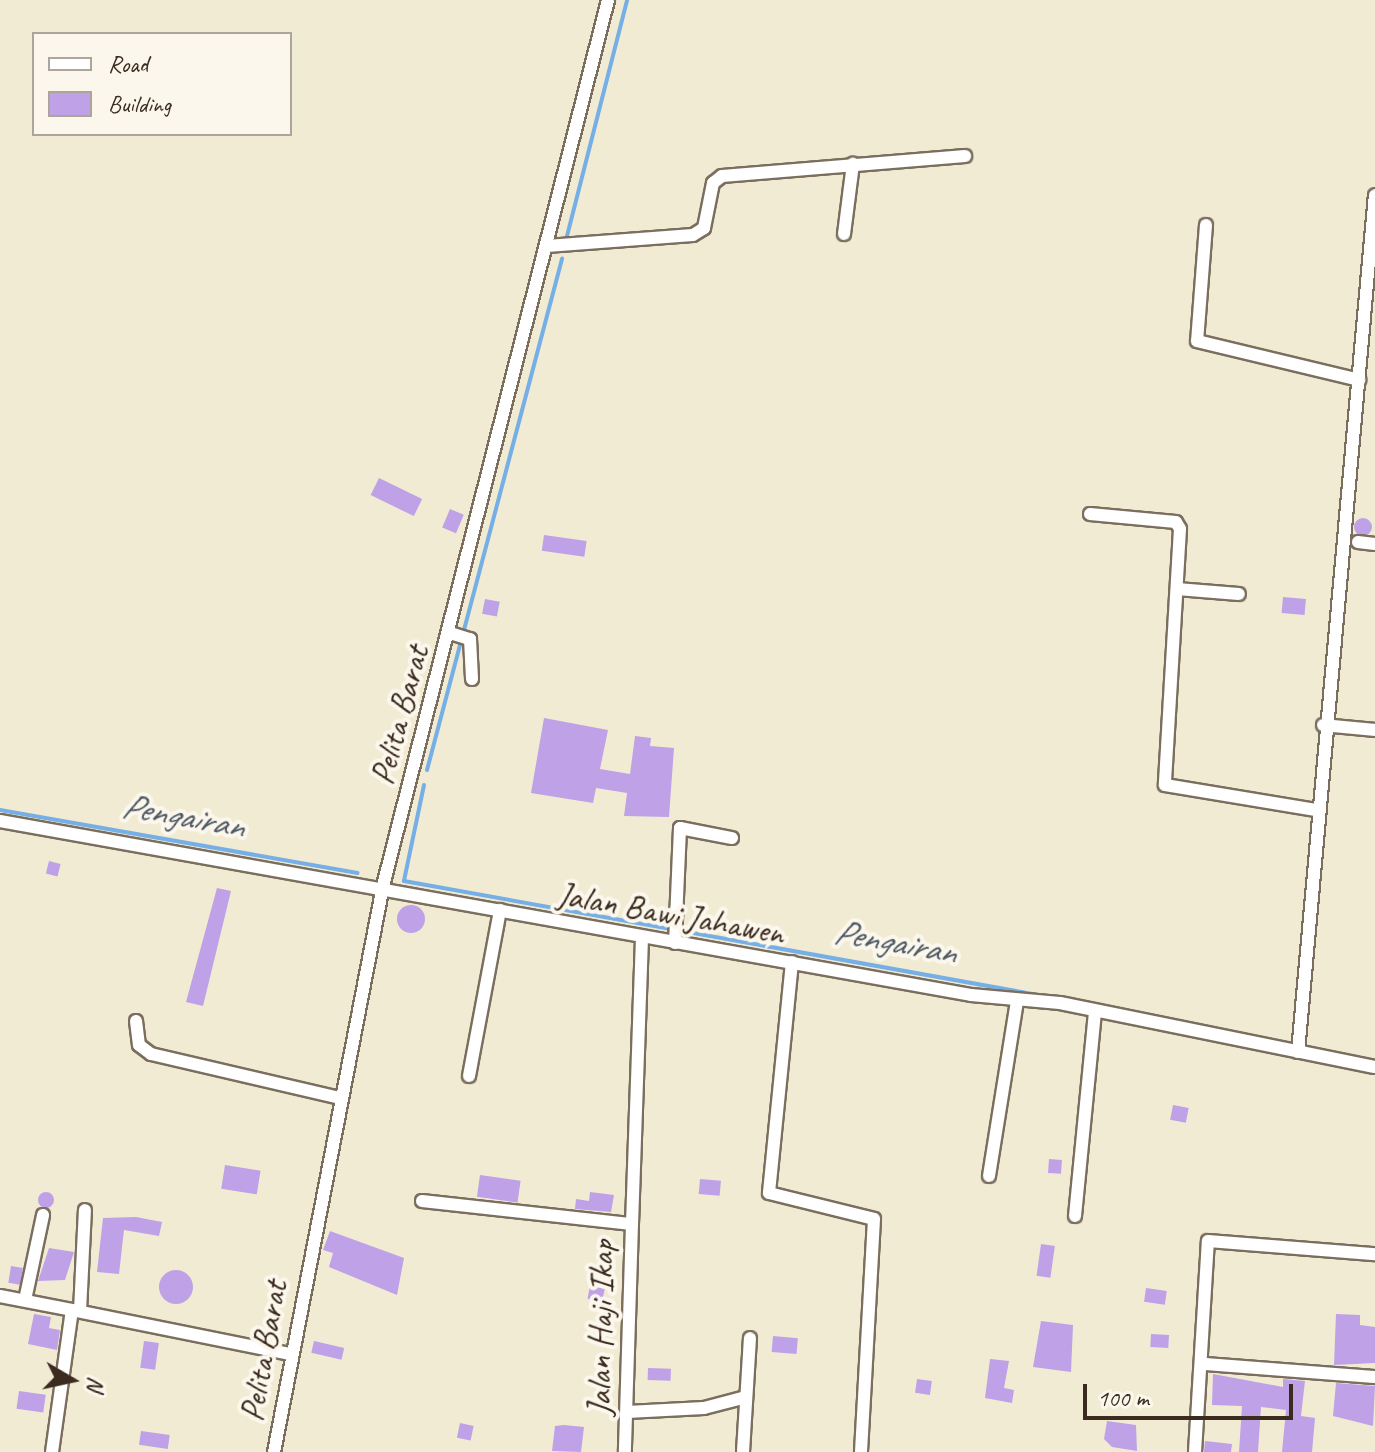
<!DOCTYPE html>
<html>
<head>
<meta charset="utf-8">
<style>
  body { margin:0 }
  #map { position:relative; width:1375px; height:1452px; overflow:hidden; background:#f2ebd4; font-family:Caveat,sans-serif }
  div>[style] { position:absolute }
  [style*='--x'] { left:calc(var(--x)*1px); top:calc(var(--y)*1px); width:calc(var(--w)*1px); rotate:calc(var(--a)*1deg) }
  .stream>* { height:4px; margin:-2px; padding:0 2px; transform-origin:2px; border-radius:2px; background:#75afe6 }
  .building>* { inset:0; background:#bea1e7; transform-origin:0 0 }
  .round { border-radius:50% }
  .roads { filter:drop-shadow(2px 0 #7b6e5e) drop-shadow(-2px 0 #7b6e5e) drop-shadow(0 2px #7b6e5e) drop-shadow(0 -2px #7b6e5e) }
  .minor>* { height:12px; margin:-6px; padding:0 6px; transform-origin:6px; border-radius:6px; background:#fff }
  span { translate:-50% -50%; white-space:nowrap; text-align:center; line-height:1.15; -webkit-text-stroke:8px #fbf7ec; paint-order:stroke }
  .street-label { font-size:34px; color:#3b2a1e }
  .water-label { font-size:36px; color:#4f5964; font-style:italic }
  .legend { position:absolute; left:32px; top:32px; width:260px; height:104px; box-sizing:border-box; background:#fbf7ec; border:2px solid #aea59a; margin:0; padding:10px 14px; list-style:none; font-size:24px; color:#3b2a1e }
  .legend li { display:flex; align-items:center; gap:16px; height:40px }
  .legend b { width:40px; border:2px solid #aea59a }
  .north { position:absolute; left:32px; top:1340px; width:80px; height:80px; -webkit-text-stroke:6px #fbf7ec; paint-order:stroke; rotate:99deg; font-size:22px; font-weight:700; line-height:32px; text-align:center; color:#3b2a1e }
  .north::after { content:''; display:block; margin:auto; width:28px; height:36px; background:#3b2a1e; clip-path:polygon(50% 0,100% 100%,50% 72%,0 100%) }
  .scale { position:absolute; left:1083px; top:1384px; width:210px; height:36px; box-sizing:border-box; border:4px solid #3b2a1e; border-top:0; padding-left:10px; font-size:24px; line-height:28px; white-space:nowrap; color:#3b2a1e; -webkit-text-stroke:6px #fbf7ec; paint-order:stroke }
</style>
</head>
<body>
<div id="map">
  <div class="stream">
    <i style="--x:567;--y:236;--w:244;--a:-75.7"></i>
    <i style="--x:427;--y:770;--w:529;--a:-75.2"></i>
    <i style="--x:424;--y:785;--w:98;--a:101.8"></i>
    <i style="--x:404;--y:881;--w:650;--a:10.19"></i>
    <i style="--x:0;--y:810;--w:363;--a:10"></i>
  </div>
  <div class="building">
    <i style="left:379px;top:478px;width:48px;height:19px;rotate:26deg"></i>
    <i style="left:450px;top:509px;width:15px;height:20px;rotate:23deg"></i>
    <i class="round" style="left:1354px;top:518px;width:18px;height:18px"></i>
    <i style="left:544px;top:535px;width:43px;height:16px;rotate:8deg"></i>
    <i style="left:1283px;top:597px;width:23px;height:16px;rotate:5deg"></i>
    <i style="left:485px;top:599px;width:15px;height:15px;rotate:11deg"></i>
    <i style="clip-path:polygon(544px 718px,608px 730px,600px 769px,630px 774px,635px 736px,651px 738px,650px 746px,674px 748px,669px 817px,624px 816px,627px 793px,596px 788px,593px 803px,531px 793px)"></i>
    <i style="left:49px;top:861px;width:12px;height:13px;rotate:14deg"></i>
    <i style="clip-path:polygon(217px 888px,231px 891px,203px 1006px,186px 1002px)"></i>
    <i class="round" style="left:397px;top:905px;width:28px;height:28px"></i>
    <i style="left:1173px;top:1105px;width:16px;height:15px;rotate:11deg"></i>
    <i style="left:1049px;top:1159px;width:13px;height:14px;rotate:4deg"></i>
    <i style="left:225px;top:1165px;width:36px;height:24px;rotate:9deg"></i>
    <i style="left:480px;top:1175px;width:41px;height:22px;rotate:8deg"></i>
    <i style="left:700px;top:1179px;width:21px;height:15px;rotate:5deg"></i>
    <i style="clip-path:polygon(590px 1192px,614px 1195px,611px 1212px,575px 1209px,576px 1199px,589px 1201px)"></i>
    <i class="round" style="left:38px;top:1192px;width:16px;height:16px"></i>
    <i style="clip-path:polygon(136px 1217px,162px 1222px,159px 1236px,124px 1230px,119px 1274px,97px 1272px,103px 1218px)"></i>
    <i style="clip-path:polygon(330px 1231px,404px 1258px,397px 1295px,329px 1267px,333px 1253px,323px 1250px)"></i>
    <i style="left:1041px;top:1244px;width:14px;height:32px;rotate:8deg"></i>
    <i style="clip-path:polygon(49px 1248px,74px 1252px,65px 1280px,38px 1281px)"></i>
    <i style="left:11px;top:1266px;width:12px;height:17px;rotate:9deg"></i>
    <i class="round" style="left:159px;top:1270px;width:34px;height:34px"></i>
    <i style="left:590px;top:1286px;width:15px;height:13px;rotate:11deg"></i>
    <i style="left:1146px;top:1288px;width:21px;height:14px;rotate:8deg"></i>
    <i style="clip-path:polygon(34px 1314px,51px 1317px,49px 1328px,60px 1330px,57px 1350px,28px 1344px)"></i>
    <i style="clip-path:polygon(1336px 1314px,1360px 1315px,1360px 1325px,1375px 1327px,1375px 1363px,1334px 1365px)"></i>
    <i style="clip-path:polygon(1041px 1321px,1073px 1325px,1071px 1372px,1033px 1367px)"></i>
    <i style="left:1151px;top:1334px;width:18px;height:13px;rotate:3deg"></i>
    <i style="left:773px;top:1336px;width:25px;height:16px;rotate:5deg"></i>
    <i style="left:144px;top:1341px;width:15px;height:27px;rotate:8deg"></i>
    <i style="left:314px;top:1341px;width:31px;height:12px;rotate:13deg"></i>
    <i style="clip-path:polygon(990px 1359px,1009px 1361px,1004px 1388px,1014px 1390px,1012px 1403px,985px 1398px)"></i>
    <i style="left:648px;top:1368px;width:23px;height:12px;rotate:2deg"></i>
    <i style="clip-path:polygon(1213px 1374px,1283px 1387px,1283px 1379px,1305px 1381px,1301px 1416px,1315px 1418px,1312px 1452px,1282px 1452px,1286px 1410px,1261px 1407px,1258px 1452px,1239px 1452px,1242px 1406px,1212px 1405px)"></i>
    <i style="left:917px;top:1379px;width:15px;height:14px;rotate:8deg"></i>
    <i style="clip-path:polygon(1336px 1383px,1375px 1386px,1373px 1426px,1333px 1416px)"></i>
    <i style="left:19px;top:1391px;width:27px;height:18px;rotate:8deg"></i>
    <i style="clip-path:polygon(1107px 1421px,1136px 1425px,1137px 1451px,1112px 1447px,1104px 1439px)"></i>
    <i style="left:460px;top:1423px;width:14px;height:15px;rotate:12deg"></i>
    <i style="clip-path:polygon(564px 1425px,584px 1427px,581px 1452px,552px 1451px,555px 1426px)"></i>
    <i style="left:141px;top:1431px;width:29px;height:14px;rotate:8deg"></i>
    <i style="clip-path:polygon(1205px 1441px,1232px 1444px,1231px 1452px,1204px 1452px)"></i>
  </div>
  <div class="roads">
    <div class="minor">
      <i style="--x:1206;--y:225;--w:116;--a:94.4"></i>
      <i style="--x:1197;--y:341;--w:167;--a:13.5"></i>
      <i style="--x:844;--y:234;--w:71;--a:-82.7"></i>
      <i style="--x:547;--y:246;--w:146;--a:-4.3"></i>
      <i style="--x:693;--y:235;--w:13;--a:-32"></i>
      <i style="--x:704;--y:228;--w:46;--a:-78.7"></i>
      <i style="--x:713;--y:183;--w:11;--a:-38"></i>
      <i style="--x:722;--y:176;--w:244;--a:-4.7"></i>
      <i style="--x:1090;--y:514;--w:86;--a:5.3"></i>
      <i style="--x:1176;--y:522;--w:8;--a:60"></i>
      <i style="--x:1180;--y:529;--w:256;--a:93.4"></i>
      <i style="--x:1165;--y:785;--w:153;--a:9.4"></i>
      <i style="--x:1358;--y:542;--w:17;--a:7"></i>
      <i style="--x:1177;--y:589;--w:62;--a:4.6"></i>
      <i style="--x:450;--y:633;--w:21;--a:17"></i>
      <i style="--x:470;--y:639;--w:40;--a:87.1"></i>
      <i style="--x:1323;--y:725;--w:52;--a:5.5"></i>
      <i style="--x:0;--y:821;--w:986;--a:10.16"></i>
      <i style="--x:971;--y:995;--w:89;--a:5.1"></i>
      <i style="--x:1060;--y:1003;--w:321;--a:11.5"></i>
      <i style="--x:675;--y:943;--w:115;--a:-87.5"></i>
      <i style="--x:680;--y:828;--w:53;--a:10.9"></i>
      <i style="--x:792;--y:962;--w:232;--a:95.7"></i>
      <i style="--x:769;--y:1193;--w:108;--a:13.9"></i>
      <i style="--x:874;--y:1219;--w:233;--a:93.2"></i>
      <i style="--x:136;--y:1021;--w:24;--a:83"></i>
      <i style="--x:139;--y:1045;--w:15;--a:37"></i>
      <i style="--x:151;--y:1054;--w:194;--a:13.1"></i>
      <i style="--x:1298;--y:1052;--w:860;--a:-84.87"></i>
      <i style="--x:469;--y:1076;--w:169;--a:-79.4"></i>
      <i style="--x:989;--y:1176;--w:177;--a:-80.9"></i>
      <i style="--x:422;--y:1201;--w:211;--a:6.3"></i>
      <i style="--x:632;--y:1224;--w:228;--a:91.8"></i>
      <i style="--x:1075;--y:1216;--w:205;--a:-84.4"></i>
      <i style="--x:632;--y:1224;--w:286;--a:-88"></i>
      <i style="--x:0;--y:1296;--w:73;--a:11"></i>
      <i style="--x:25;--y:1300;--w:87;--a:-78"></i>
      <i style="--x:80;--y:1311;--w:101;--a:-87.2"></i>
      <i style="--x:1205;--y:1364;--w:170;--a:4.4"></i>
      <i style="--x:627;--y:1412;--w:77;--a:-3"></i>
      <i style="--x:704;--y:1408;--w:43;--a:-14.7"></i>
      <i style="--x:52;--y:1452;--w:143;--a:-82"></i>
      <i style="--x:72;--y:1310;--w:222;--a:11.4"></i>
      <i style="--x:274;--y:1452;--w:576;--a:-79.1"></i>
      <i style="--x:383;--y:886;--w:914;--a:-75.75"></i>
      <i style="--x:743;--y:1452;--w:114;--a:-86.5"></i>
      <i style="--x:1195;--y:1452;--w:211;--a:-86.5"></i>
      <i style="--x:1208;--y:1241;--w:168;--a:4.5"></i>
    </div>
  </div>
  <div class="street-label">
    <span style="left:399px;top:715px;rotate:-75deg">Pelita Barat</span>
    <span style="left:671px;top:913px;rotate:10deg">Jalan Bawi Jahawen</span>
    <span style="left:600px;top:1328px;rotate:-89deg">Jalan Haji Ikap</span>
    <span style="left:263px;top:1351px;rotate:-80deg">Pelita Barat</span>
  </div>
  <div class="water-label">
    <span style="left:183px;top:816px;rotate:10deg">Pengairan</span>
    <span style="left:895px;top:942px;rotate:10deg">Pengairan</span>
  </div>
  <ul class="legend">
  <li><b style="height:10px;background:#fff"></b>Road</li>
  <li><b style="height:22px;background:#bea1e7"></b>Building</li>
  </ul>
  <div class="north">N</div>
  <div class="scale">100 m</div>
</div>
</body>
</html>
